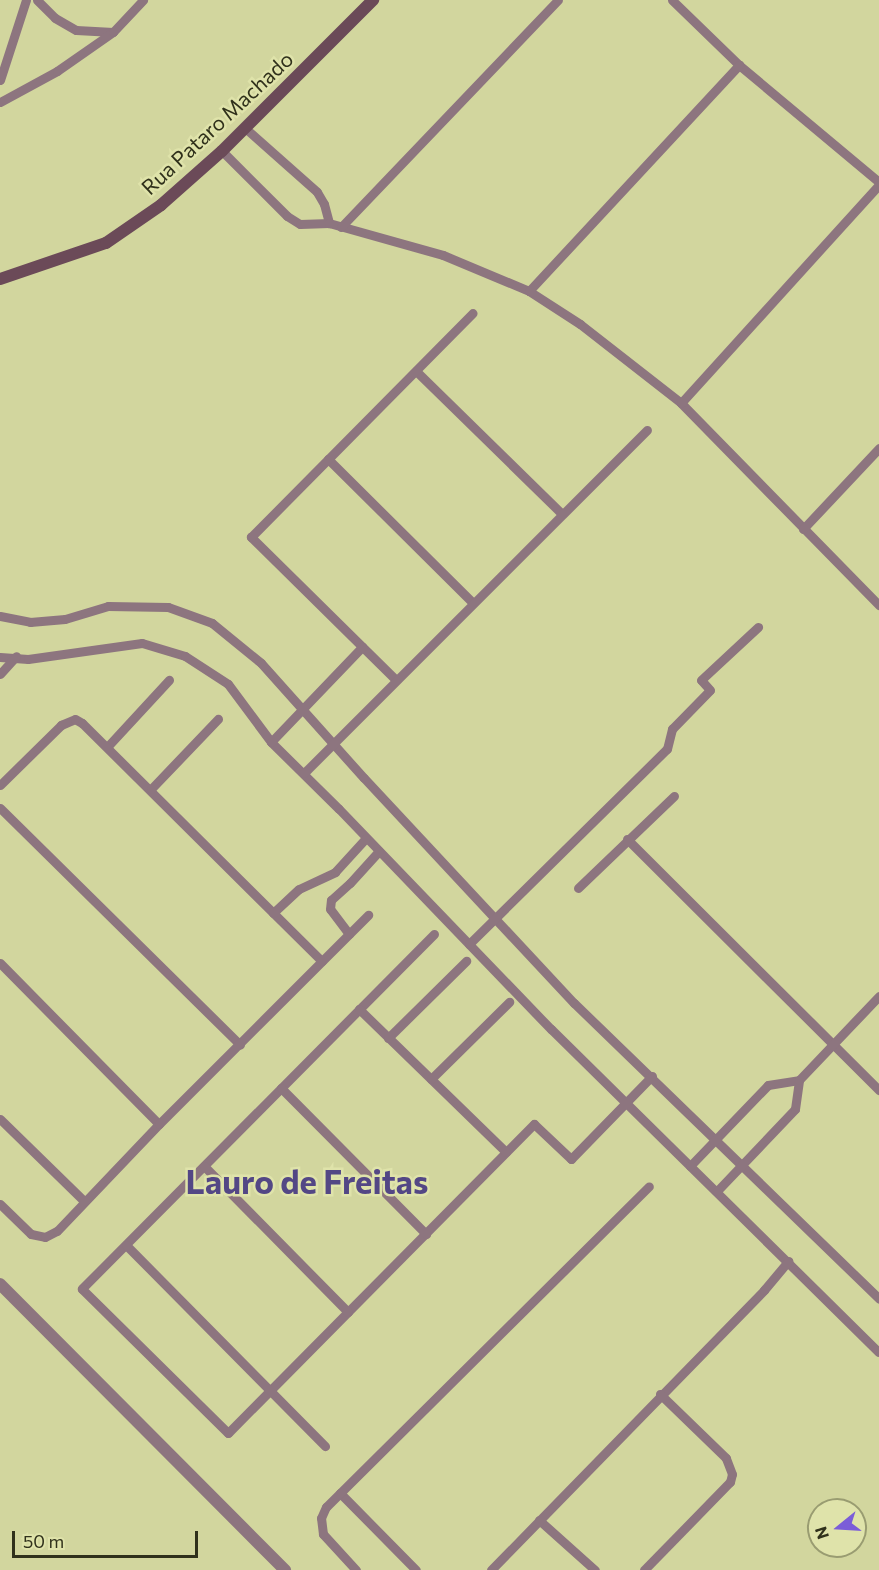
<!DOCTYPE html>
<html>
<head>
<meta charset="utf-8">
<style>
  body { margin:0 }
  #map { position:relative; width:879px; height:1570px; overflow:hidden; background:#d2d69e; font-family:Commissioner,sans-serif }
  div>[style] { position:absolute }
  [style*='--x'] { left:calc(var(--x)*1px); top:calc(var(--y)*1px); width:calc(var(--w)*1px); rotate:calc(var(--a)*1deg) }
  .lane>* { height:9px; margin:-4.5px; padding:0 4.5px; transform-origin:4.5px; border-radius:4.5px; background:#8d757f }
  .street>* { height:12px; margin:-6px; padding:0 6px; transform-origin:6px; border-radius:6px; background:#8d757f }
  .secondary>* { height:12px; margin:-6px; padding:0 6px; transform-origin:6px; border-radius:6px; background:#6b4a58 }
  span { translate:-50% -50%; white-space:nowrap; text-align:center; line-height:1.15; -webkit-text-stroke:5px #dfe3aa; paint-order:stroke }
  .street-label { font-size:21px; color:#30311b }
  .town-label { font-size:33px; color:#534785; font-weight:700 }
  .north { position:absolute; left:807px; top:1498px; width:60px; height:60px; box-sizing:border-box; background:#dfe3aa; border:2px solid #999c71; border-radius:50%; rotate:252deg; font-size:16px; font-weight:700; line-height:24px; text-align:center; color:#30311b }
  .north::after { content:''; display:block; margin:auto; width:21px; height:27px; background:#7b5dd8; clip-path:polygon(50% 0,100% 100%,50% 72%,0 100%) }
  .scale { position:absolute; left:12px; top:1531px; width:186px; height:27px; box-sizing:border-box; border:3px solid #30311b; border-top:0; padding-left:8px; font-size:18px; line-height:21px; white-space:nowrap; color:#30311b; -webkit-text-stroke:4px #dfe3aa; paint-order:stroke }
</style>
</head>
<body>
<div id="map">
  <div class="lane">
    <i style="--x:37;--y:0;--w:25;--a:45"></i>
    <i style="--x:55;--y:18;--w:24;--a:30"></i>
    <i style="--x:76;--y:30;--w:37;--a:3"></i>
    <i style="--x:672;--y:0;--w:93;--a:44.1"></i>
    <i style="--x:739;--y:65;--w:182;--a:39.9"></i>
    <i style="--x:0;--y:80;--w:84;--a:-72"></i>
    <i style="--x:0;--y:102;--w:65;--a:-28.5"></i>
    <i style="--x:57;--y:71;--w:68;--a:-34.9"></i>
    <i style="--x:113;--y:32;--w:44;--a:-46.8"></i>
    <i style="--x:245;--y:128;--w:96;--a:41.6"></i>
    <i style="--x:317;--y:192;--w:14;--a:60"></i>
    <i style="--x:324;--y:204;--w:20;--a:75"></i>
    <i style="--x:222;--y:151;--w:92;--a:45"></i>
    <i style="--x:287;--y:216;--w:15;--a:32"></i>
    <i style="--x:300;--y:224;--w:29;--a:-2"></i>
    <i style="--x:329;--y:223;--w:118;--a:15.7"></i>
    <i style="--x:443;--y:255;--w:93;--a:22.7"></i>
    <i style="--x:529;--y:291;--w:61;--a:32.9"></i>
    <i style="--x:580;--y:324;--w:128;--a:38"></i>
    <i style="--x:681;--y:403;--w:283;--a:45.6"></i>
    <i style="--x:341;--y:227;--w:314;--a:-46.3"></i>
    <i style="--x:529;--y:291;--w:309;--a:-47.1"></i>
    <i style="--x:416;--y:371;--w:204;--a:44.4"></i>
    <i style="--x:681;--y:403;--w:294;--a:-47.8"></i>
    <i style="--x:328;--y:459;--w:204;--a:44.8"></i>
    <i style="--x:803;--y:529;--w:111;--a:-46.8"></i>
    <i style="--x:0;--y:616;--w:31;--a:11"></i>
    <i style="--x:30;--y:622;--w:35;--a:-5"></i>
    <i style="--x:65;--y:619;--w:45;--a:-16.8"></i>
    <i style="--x:108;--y:606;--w:60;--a:1"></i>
    <i style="--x:168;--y:607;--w:47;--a:20"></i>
    <i style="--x:212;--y:623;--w:63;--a:39.2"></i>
    <i style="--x:261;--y:663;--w:154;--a:48.2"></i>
    <i style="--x:364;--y:778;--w:308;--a:47"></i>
    <i style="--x:574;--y:1003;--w:425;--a:44.1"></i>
    <i style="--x:0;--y:657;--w:28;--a:4"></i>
    <i style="--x:28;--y:659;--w:115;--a:-8"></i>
    <i style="--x:142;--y:643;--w:45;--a:16.8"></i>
    <i style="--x:185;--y:656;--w:51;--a:33.1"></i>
    <i style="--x:228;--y:684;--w:72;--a:53.4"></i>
    <i style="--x:271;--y:742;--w:95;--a:44.6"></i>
    <i style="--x:339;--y:809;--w:306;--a:46.1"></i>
    <i style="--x:551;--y:1029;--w:460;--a:44.6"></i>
    <i style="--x:0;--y:674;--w:24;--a:-48"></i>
    <i style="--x:396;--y:680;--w:204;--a:-135.4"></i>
    <i style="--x:251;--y:537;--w:315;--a:-45.3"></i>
    <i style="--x:271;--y:742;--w:132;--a:-46.2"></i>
    <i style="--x:108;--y:746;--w:90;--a:-47.3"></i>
    <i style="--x:304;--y:773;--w:485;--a:-45"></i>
    <i style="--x:0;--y:785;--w:86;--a:-44.5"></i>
    <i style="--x:61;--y:725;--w:15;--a:-23"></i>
    <i style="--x:75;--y:719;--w:8;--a:30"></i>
    <i style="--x:82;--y:723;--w:338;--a:44.8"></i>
    <i style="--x:151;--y:789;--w:97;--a:-46.3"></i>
    <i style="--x:0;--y:808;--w:337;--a:44.6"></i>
    <i style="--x:627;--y:839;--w:356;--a:44.9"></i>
    <i style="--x:578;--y:888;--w:133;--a:-43.8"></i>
    <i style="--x:273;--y:913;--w:35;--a:-43"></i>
    <i style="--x:299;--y:889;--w:40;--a:-25"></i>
    <i style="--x:335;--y:872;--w:46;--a:-47.6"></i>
    <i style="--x:349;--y:934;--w:31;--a:-127"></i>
    <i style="--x:330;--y:909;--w:9;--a:-84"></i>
    <i style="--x:331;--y:900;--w:25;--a:-42"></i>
    <i style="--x:350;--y:883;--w:43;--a:-47.8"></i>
    <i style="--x:434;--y:934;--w:500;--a:134.8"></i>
    <i style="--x:82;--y:1289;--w:205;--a:44.6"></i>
    <i style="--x:228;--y:1433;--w:435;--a:-45.3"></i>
    <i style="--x:534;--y:1124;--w:51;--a:43.4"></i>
    <i style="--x:571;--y:1159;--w:116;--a:-45.7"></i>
    <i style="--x:469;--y:944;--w:278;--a:-44.6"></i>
    <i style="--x:667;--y:749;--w:21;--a:-76"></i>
    <i style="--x:672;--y:729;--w:54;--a:-45.7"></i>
    <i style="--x:710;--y:690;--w:13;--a:-132"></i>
    <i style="--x:701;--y:680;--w:78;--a:-42.9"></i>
    <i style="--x:0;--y:963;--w:226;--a:45.4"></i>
    <i style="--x:359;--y:1009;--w:205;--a:44.2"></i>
    <i style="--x:388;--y:1038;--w:110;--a:-44.6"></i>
    <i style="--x:431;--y:1079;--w:110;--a:-44.6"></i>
    <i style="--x:281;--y:1088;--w:206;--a:45.2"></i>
    <i style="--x:0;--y:1119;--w:117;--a:44.3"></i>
    <i style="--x:204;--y:1166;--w:205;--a:45.4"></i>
    <i style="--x:690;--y:1166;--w:112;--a:-46.1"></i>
    <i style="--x:768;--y:1085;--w:31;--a:-9"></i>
    <i style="--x:717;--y:1191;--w:113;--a:-46.4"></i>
    <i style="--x:795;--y:1109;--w:29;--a:-82"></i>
    <i style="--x:799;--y:1080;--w:116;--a:-46.4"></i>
    <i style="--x:0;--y:1204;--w:43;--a:44.1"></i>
    <i style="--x:31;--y:1234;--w:14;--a:12"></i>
    <i style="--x:45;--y:1237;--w:13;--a:-27"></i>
    <i style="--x:57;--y:1231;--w:148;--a:-46.4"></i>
    <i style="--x:159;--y:1124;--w:296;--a:-45"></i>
    <i style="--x:126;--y:1245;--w:283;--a:45.3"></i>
    <i style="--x:340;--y:1493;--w:108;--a:45.4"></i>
    <i style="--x:539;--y:1520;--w:75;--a:41.8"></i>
    <i style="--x:356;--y:1570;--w:49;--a:-132.5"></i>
    <i style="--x:323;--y:1534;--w:16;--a:-97"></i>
    <i style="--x:321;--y:1518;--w:12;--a:-66"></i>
    <i style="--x:326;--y:1507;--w:455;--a:-44.8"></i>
    <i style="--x:491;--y:1570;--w:391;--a:-45.7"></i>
    <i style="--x:764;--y:1290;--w:38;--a:-50"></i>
    <i style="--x:644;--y:1570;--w:123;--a:-45.7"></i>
    <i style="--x:730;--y:1482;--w:8;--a:-76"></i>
    <i style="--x:732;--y:1474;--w:17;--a:-111"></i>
    <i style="--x:726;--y:1458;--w:92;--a:-135.9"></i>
  </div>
  <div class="street">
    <i style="--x:0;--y:1284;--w:404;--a:45.1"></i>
  </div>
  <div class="secondary">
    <i style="--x:0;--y:279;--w:112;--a:-18.8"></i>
    <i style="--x:106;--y:243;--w:67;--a:-34.6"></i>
    <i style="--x:161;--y:205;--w:81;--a:-41.5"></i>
    <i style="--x:222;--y:151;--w:214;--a:-45"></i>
  </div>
  <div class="street-label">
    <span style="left:217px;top:123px;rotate:-43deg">Rua Pataro Machado</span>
  </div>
  <div class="town-label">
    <span style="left:307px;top:1181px">Lauro de Freitas</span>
  </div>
  <div class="north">N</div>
  <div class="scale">50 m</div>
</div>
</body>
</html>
